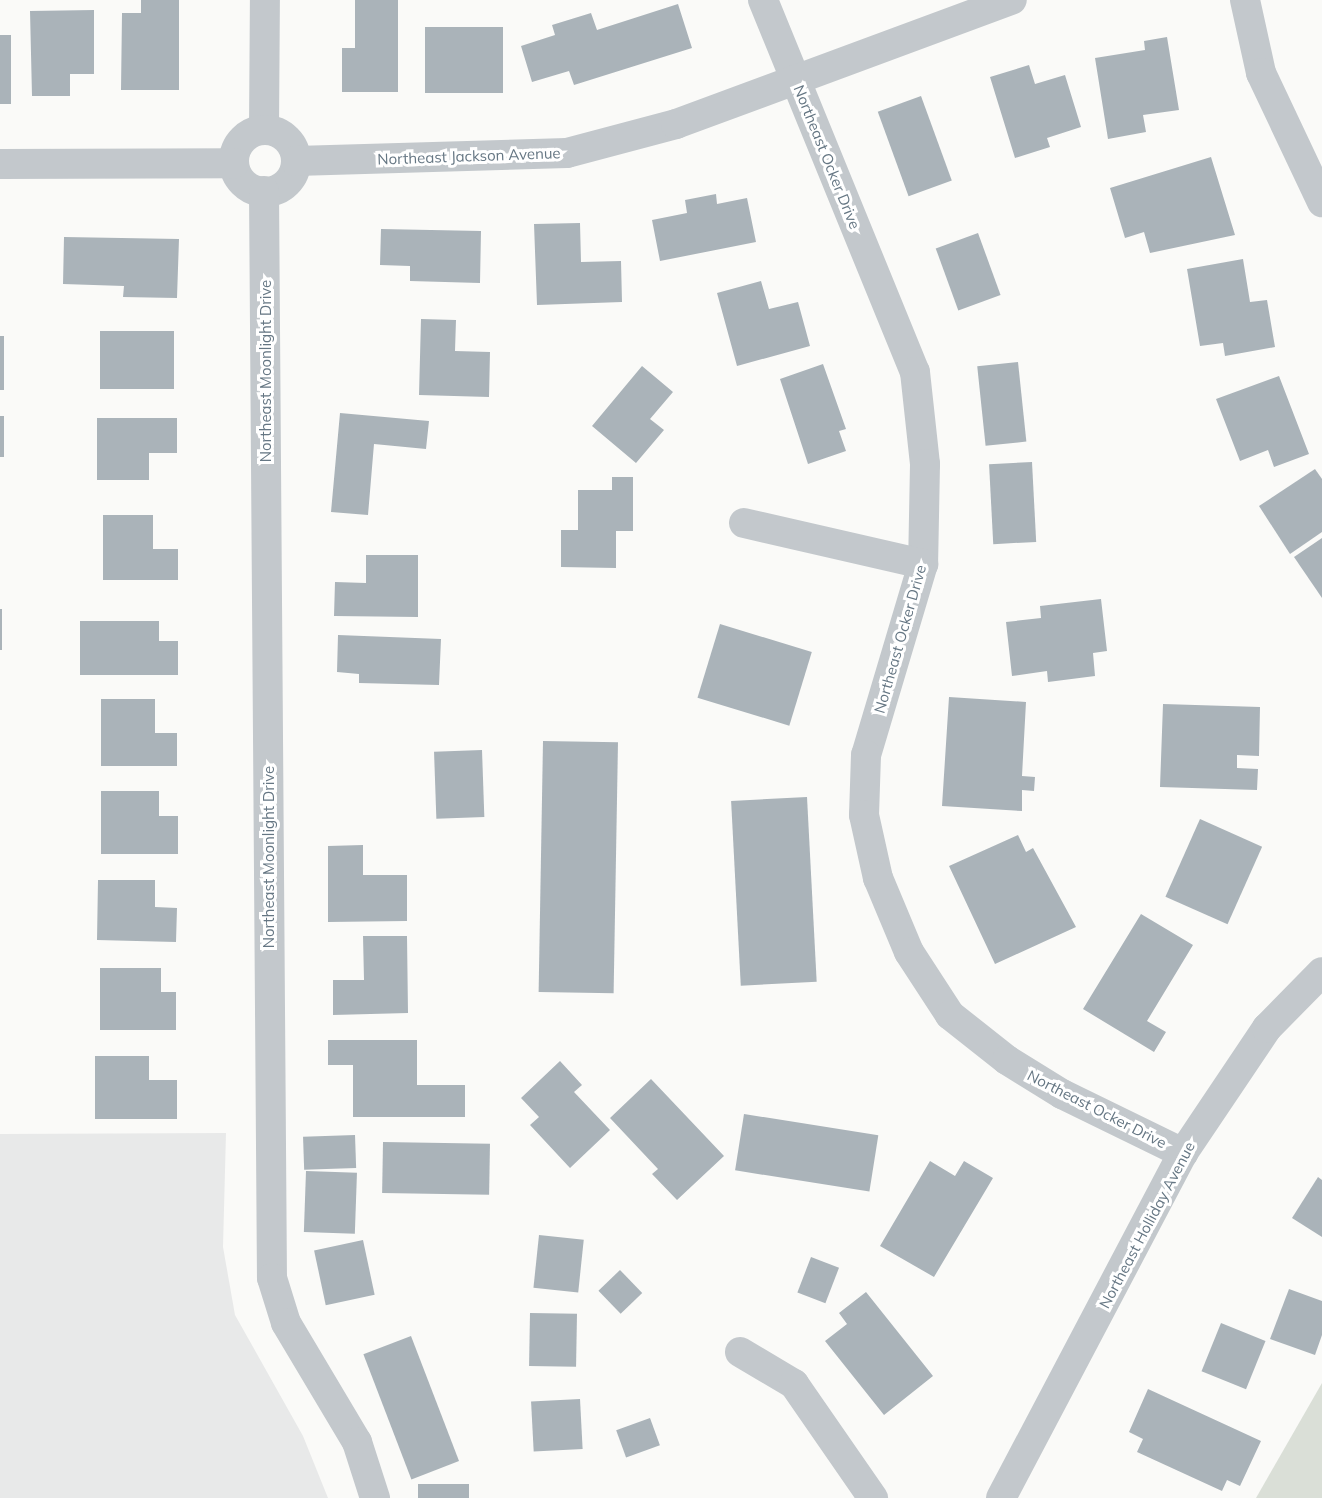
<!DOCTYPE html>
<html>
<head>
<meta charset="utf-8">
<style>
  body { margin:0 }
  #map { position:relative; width:1322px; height:1498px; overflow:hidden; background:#fafaf8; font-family:Mulish,sans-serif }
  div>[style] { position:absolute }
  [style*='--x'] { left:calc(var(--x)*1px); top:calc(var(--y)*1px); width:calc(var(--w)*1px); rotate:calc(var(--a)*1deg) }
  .built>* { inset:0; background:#e8e9e9 }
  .green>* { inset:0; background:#dadfd7 }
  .building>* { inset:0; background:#aab3b9; transform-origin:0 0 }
  .street>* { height:30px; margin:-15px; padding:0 15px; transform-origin:15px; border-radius:15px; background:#c3c8cc }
  .street>.ring { margin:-15px; padding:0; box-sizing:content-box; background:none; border:30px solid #c3c8cc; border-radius:50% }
  span { translate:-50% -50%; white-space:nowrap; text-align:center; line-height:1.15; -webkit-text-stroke:6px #fff; paint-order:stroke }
  .street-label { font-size:15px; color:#657683 }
</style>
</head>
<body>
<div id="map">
  <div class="built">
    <i style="clip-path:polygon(226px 1133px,223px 1247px,235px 1315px,303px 1436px,328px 1498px,0 1498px,0 1134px)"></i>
  </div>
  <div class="green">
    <i style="clip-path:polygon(1322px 1383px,1322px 1498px,1256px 1498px)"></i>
  </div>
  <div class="building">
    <i style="clip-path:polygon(141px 0,179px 0,179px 90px,121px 90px,122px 13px,141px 13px)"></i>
    <i style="clip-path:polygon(355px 0,398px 0,398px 92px,342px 92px,342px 48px,355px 48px)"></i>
    <i style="clip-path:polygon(678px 4px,692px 48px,574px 85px,569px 71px,532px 82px,521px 46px,555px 35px,552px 25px,591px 13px,597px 30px)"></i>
    <i style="clip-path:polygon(94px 10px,94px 74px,70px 74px,70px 96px,32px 96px,30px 11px)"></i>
    <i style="left:425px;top:27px;width:78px;height:66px"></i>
    <i style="left:0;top:35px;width:11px;height:69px"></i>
    <i style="clip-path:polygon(1167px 37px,1179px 110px,1143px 115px,1146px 132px,1108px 139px,1095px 58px,1145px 50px,1144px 41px)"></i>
    <i style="clip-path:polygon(1029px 65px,1035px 84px,1065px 75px,1081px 127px,1047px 138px,1050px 147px,1015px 158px,990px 77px)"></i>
    <i style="left:921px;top:96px;width:90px;height:46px;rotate:70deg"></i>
    <i style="clip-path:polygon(1211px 157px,1235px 235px,1150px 253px,1144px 232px,1125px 238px,1110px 188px)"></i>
    <i style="clip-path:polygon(716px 194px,717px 204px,747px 198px,756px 242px,660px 261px,652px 220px,687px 213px,685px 200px)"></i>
    <i style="clip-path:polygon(580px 223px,581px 262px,621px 261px,622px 302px,537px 305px,534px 224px)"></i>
    <i style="clip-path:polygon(381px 229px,481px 231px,480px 283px,410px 281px,410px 266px,380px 265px)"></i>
    <i style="left:978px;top:233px;width:66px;height:45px;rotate:70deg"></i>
    <i style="clip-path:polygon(64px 237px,179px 239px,177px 298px,123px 297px,124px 286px,63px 284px)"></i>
    <i style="clip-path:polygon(1243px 259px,1250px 302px,1267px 300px,1275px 347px,1225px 356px,1223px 343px,1200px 346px,1187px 269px)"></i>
    <i style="clip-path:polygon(761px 281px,769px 309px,798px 302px,810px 346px,737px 366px,717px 293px)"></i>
    <i style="clip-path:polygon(421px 319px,456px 320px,455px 351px,490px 352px,489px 397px,419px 395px)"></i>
    <i style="left:100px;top:331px;width:74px;height:58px"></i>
    <i style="left:0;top:336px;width:4px;height:54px"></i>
    <i style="left:1018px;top:362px;width:80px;height:41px;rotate:84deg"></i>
    <i style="clip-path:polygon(823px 364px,846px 429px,839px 431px,846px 451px,808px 464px,780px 379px)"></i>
    <i style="clip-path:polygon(642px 366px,673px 392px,650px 419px,664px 430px,636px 463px,592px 426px)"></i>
    <i style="clip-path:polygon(1279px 376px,1309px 454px,1274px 467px,1268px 450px,1240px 461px,1216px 399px)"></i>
    <i style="clip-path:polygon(340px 413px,429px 421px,426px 449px,374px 444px,368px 515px,331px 512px)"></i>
    <i style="left:0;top:416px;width:4px;height:41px"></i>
    <i style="clip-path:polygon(97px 418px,177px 418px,177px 453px,149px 453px,149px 480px,97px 480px)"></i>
    <i style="left:1032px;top:462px;width:80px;height:43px;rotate:87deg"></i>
    <i style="clip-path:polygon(1315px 469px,1322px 479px,1322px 532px,1290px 554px,1259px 506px)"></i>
    <i style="clip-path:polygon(612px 477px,633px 477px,633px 531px,616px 531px,616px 568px,561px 567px,561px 530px,578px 530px,578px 490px,612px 490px)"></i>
    <i style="clip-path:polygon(103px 515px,153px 515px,153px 549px,178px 549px,178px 580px,103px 580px)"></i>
    <i style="clip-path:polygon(1322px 538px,1322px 598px,1294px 557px)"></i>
    <i style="clip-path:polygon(366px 555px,418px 555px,418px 617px,334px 616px,335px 582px,366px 583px)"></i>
    <i style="clip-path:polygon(1101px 599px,1107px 651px,1093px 653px,1095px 676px,1048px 682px,1047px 671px,1012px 676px,1006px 622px,1041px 618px,1040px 606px)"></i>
    <i style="left:0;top:609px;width:2px;height:41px"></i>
    <i style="clip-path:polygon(80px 621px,159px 621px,159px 641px,178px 641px,178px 675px,80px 675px)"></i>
    <i style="left:720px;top:624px;width:96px;height:77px;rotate:17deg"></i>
    <i style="clip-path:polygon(338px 635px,441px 639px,439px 685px,359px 683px,359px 674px,337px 672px)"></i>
    <i style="clip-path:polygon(949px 697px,1026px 702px,1022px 776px,1035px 777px,1034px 791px,1022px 790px,1022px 811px,942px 806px)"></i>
    <i style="clip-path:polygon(101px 699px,155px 699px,155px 733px,177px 733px,177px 766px,101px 766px)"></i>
    <i style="clip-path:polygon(1163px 704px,1260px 707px,1259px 756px,1237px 755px,1237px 768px,1258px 769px,1257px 790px,1160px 787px)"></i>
    <i style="left:543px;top:741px;width:75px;height:251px;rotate:1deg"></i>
    <i style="left:482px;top:750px;width:67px;height:48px;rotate:88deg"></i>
    <i style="clip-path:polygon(101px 791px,159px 791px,159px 816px,178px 816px,178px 854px,101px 854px)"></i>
    <i style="left:807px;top:797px;width:185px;height:76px;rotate:87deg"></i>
    <i style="left:1200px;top:819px;width:68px;height:85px;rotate:24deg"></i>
    <i style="clip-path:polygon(1018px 835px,1026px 852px,1033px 848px,1076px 927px,995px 964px,949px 866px)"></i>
    <i style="clip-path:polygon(363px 845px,363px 875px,407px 875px,407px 921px,328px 922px,328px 846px)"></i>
    <i style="clip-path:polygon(98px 880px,155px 880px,155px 907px,177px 908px,176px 942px,97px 940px)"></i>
    <i style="clip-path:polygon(1141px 914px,1193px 945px,1147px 1021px,1166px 1032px,1154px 1052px,1083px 1009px)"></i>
    <i style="clip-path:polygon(363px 936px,407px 936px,408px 1013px,333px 1015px,333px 980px,364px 980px)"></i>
    <i style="clip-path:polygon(100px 968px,161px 968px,161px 992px,176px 992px,176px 1030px,100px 1030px)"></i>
    <i style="clip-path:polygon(328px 1040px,417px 1040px,417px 1085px,465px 1085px,465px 1117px,353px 1117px,353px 1065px,328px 1065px)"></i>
    <i style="clip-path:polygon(95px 1056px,149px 1056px,149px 1080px,177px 1080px,177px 1119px,95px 1119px)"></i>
    <i style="clip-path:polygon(560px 1061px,582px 1085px,574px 1092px,610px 1130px,570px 1168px,530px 1125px,539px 1117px,521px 1098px)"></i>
    <i style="clip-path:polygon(651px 1079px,724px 1156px,677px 1200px,652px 1174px,658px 1169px,610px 1118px)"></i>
    <i style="left:744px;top:1114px;width:136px;height:57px;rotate:9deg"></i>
    <i style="left:355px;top:1135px;width:33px;height:52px;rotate:88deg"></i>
    <i style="left:383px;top:1142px;width:107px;height:51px;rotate:1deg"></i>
    <i style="clip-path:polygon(930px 1161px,955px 1176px,964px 1161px,993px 1178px,934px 1277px,880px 1246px)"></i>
    <i style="left:306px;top:1171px;width:51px;height:61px;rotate:2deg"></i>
    <i style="clip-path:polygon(1318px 1177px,1322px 1180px,1322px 1237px,1292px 1218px)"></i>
    <i style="left:539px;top:1235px;width:45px;height:53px;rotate:6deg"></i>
    <i style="left:363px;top:1240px;width:56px;height:50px;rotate:78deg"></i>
    <i style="left:811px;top:1257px;width:30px;height:38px;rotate:21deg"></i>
    <i style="left:620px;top:1270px;width:32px;height:30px;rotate:46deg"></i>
    <i style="clip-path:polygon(1289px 1289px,1322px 1301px,1322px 1335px,1315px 1355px,1270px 1339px)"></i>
    <i style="clip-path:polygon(866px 1292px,933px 1376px,884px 1415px,825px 1341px,847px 1324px,839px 1313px)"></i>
    <i style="left:530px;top:1313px;width:47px;height:53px;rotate:1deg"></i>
    <i style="left:1221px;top:1323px;width:48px;height:52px;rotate:22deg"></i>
    <i style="left:411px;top:1336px;width:134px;height:51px;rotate:69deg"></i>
    <i style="clip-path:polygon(1148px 1389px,1261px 1441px,1240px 1486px,1227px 1480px,1222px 1491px,1137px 1452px,1143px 1439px,1129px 1432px)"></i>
    <i style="left:580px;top:1399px;width:50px;height:49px;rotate:87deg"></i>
    <i style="left:650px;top:1418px;width:29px;height:36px;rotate:70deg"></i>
    <i style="left:418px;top:1484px;width:51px;height:14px"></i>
  </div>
  <div class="street">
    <i style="--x:763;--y:0;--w:402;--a:67.8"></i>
    <i style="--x:915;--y:372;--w:93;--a:83.8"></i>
    <i style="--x:925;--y:464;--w:100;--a:91.1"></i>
    <i style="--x:923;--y:564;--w:199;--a:106.6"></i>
    <i style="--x:866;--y:755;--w:60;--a:91.9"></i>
    <i style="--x:864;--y:815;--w:65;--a:77.5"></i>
    <i style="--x:878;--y:878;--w:80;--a:67.3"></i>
    <i style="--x:909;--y:952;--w:75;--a:56.9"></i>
    <i style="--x:950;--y:1015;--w:73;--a:38.3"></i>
    <i style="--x:1007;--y:1060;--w:65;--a:31.7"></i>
    <i style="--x:1062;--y:1094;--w:135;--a:26"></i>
    <i style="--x:1245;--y:0;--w:75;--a:77.6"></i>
    <i style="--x:1261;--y:73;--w:143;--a:64.7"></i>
    <i style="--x:264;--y:130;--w:130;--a:-89.6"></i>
    <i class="ring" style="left:234px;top:130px;width:32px;height:32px"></i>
    <i style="--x:296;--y:161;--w:271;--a:-1.7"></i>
    <i style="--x:567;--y:153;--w:113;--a:-14.9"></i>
    <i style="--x:676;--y:124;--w:358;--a:-20.3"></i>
    <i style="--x:0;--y:164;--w:234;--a:-0.2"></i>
    <i style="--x:264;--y:191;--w:1087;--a:89.58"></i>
    <i style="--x:272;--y:1278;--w:47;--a:72.7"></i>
    <i style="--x:286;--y:1323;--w:139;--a:59.2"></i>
    <i style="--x:357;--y:1442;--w:59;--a:72.2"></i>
    <i style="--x:744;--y:523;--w:184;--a:12.9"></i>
    <i style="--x:740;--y:1352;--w:63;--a:30.7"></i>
    <i style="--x:794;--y:1384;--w:139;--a:55.3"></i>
    <i style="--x:1001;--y:1498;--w:390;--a:-62.2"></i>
    <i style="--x:1183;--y:1153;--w:151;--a:-56.1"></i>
    <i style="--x:1267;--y:1028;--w:78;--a:-45.5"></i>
  </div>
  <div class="street-label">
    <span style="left:469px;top:156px;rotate:-2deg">Northeast Jackson Avenue</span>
    <span style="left:827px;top:157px;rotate:68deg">Northeast Ocker Drive</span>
    <span style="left:266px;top:371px;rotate:-90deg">Northeast Moonlight Drive</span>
    <span style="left:900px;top:639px;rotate:-74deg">Northeast Ocker Drive</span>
    <span style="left:269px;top:857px;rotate:-90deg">Northeast Moonlight Drive</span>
    <span style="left:1097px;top:1109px;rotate:27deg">Northeast Ocker Drive</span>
    <span style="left:1147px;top:1225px;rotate:-62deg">Northeast Holliday Avenue</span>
  </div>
</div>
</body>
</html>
